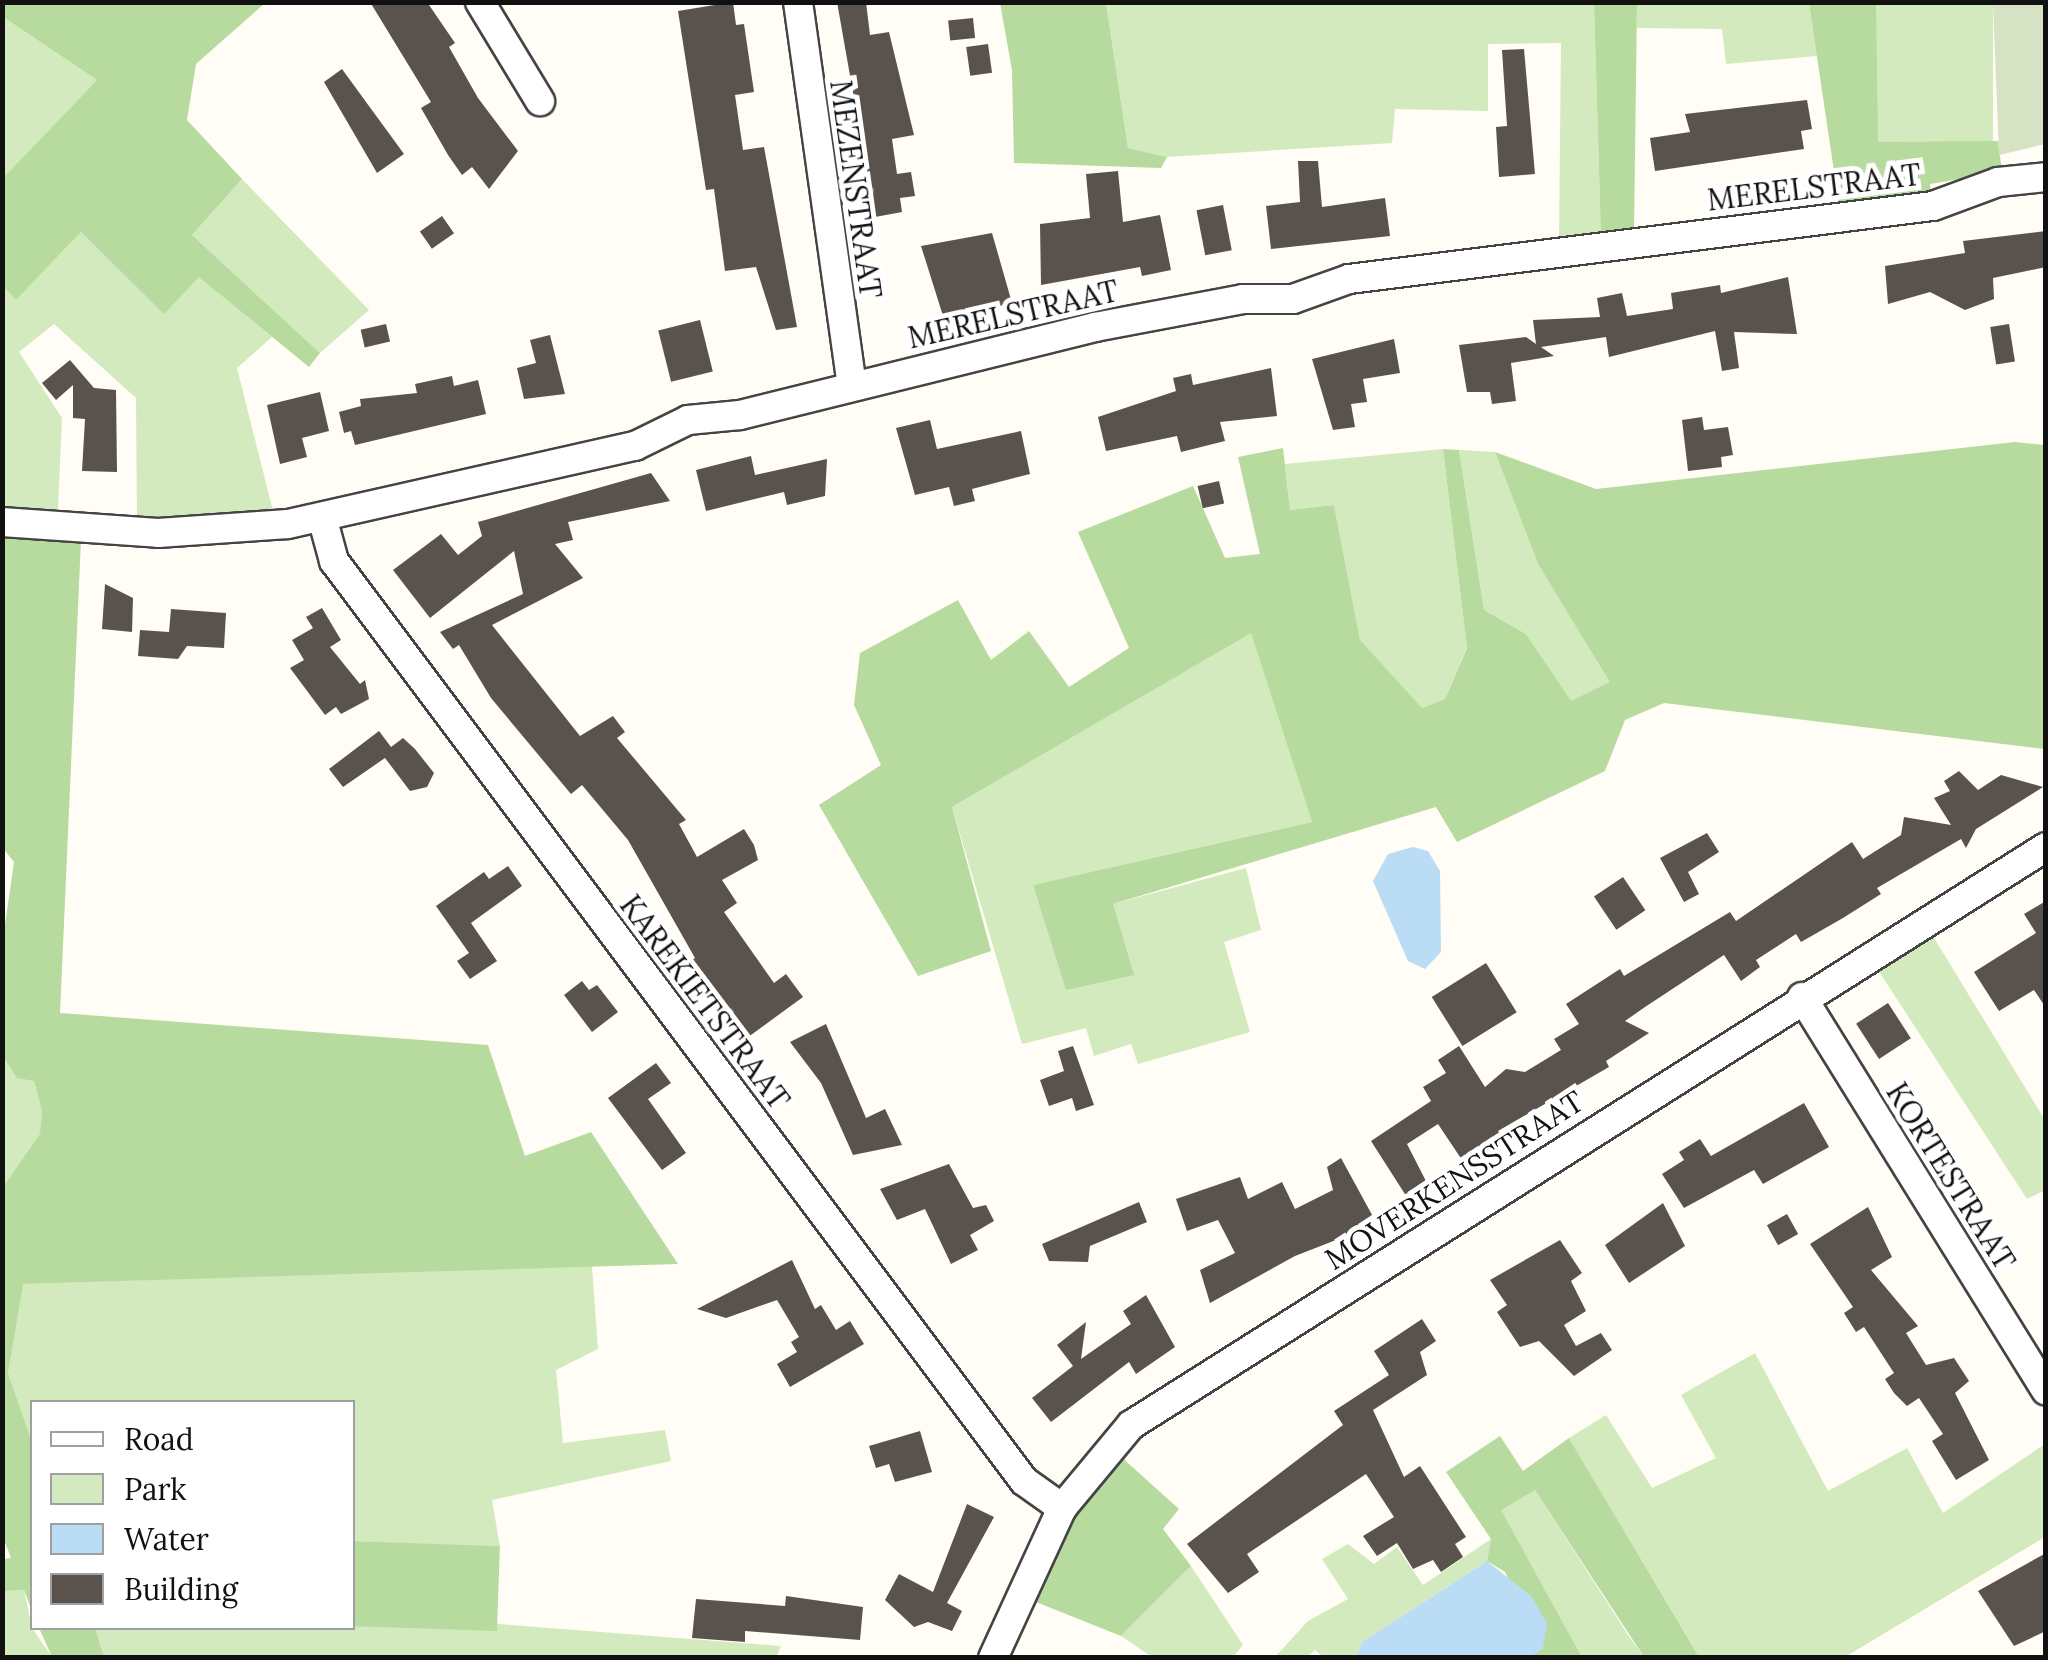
<!DOCTYPE html>
<html>
<head>
<meta charset="utf-8">
<style>
  body { margin:0 }
  #map { position:relative; width:2048px; height:1660px; overflow:hidden; background:#fffdf5; font-family:Lora,serif }
  div>[style] { position:absolute }
  [style*='--x'] { left:calc(var(--x)*1px); top:calc(var(--y)*1px); width:calc(var(--w)*1px); rotate:calc(var(--a)*1deg) }
  .green>* { inset:0; background:#d3eabe; transform-origin:0 0 }
  .forest>* { inset:0; background:#b7da9e; transform-origin:0 0 }
  .cemetery>* { inset:0; background:#d7e2c5 }
  .water>* { inset:0; background:#baddf5 }
  .building>* { inset:0; background:#5a534d; transform-origin:0 0 }
  .roads { filter:drop-shadow(2px 0 #444) drop-shadow(-2px 0 #444) drop-shadow(0 2px #444) drop-shadow(0 -2px #444) }
  .street>* { height:28px; margin:-14px; padding:0 14px; transform-origin:14px; border-radius:14px; background:#fff }
  span { translate:-50% -50%; white-space:nowrap; text-align:center; line-height:1.15; -webkit-text-stroke:10px #fff; paint-order:stroke }
  .street-label { font-size:30px; color:#111 }
  .frame { position:absolute; inset:0; border:5px solid #111; pointer-events:none }
  .legend { position:absolute; left:30px; top:1400px; width:325px; height:230px; box-sizing:border-box; background:#fff; border:2px solid #a0a0a0; margin:0; padding:12px 18px; list-style:none; font-size:30px; color:#111 }
  .legend li { display:flex; align-items:center; gap:20px; height:50px }
  .legend b { width:50px; border:2px solid #a0a0a0 }
</style>
</head>
<body>
<div id="map">
  <div class="green">
    <i style="clip-path:polygon(1106px 3px,1594px 3px,1601px 238px,1559px 242px,1561px 43px,1488px 44px,1488px 111px,1395px 109px,1392px 143px,1167px 157px,1128px 148px)"></i>
    <i style="clip-path:polygon(1637px 3px,1809px 3px,1817px 56px,1726px 64px,1722px 29px,1637px 28px)"></i>
    <i style="left:1876px;top:3px;width:117px;height:140px"></i>
    <i style="clip-path:polygon(3px 17px,97px 80px,3px 178px)"></i>
    <i style="clip-path:polygon(242px 179px,369px 310px,320px 353px,192px 235px)"></i>
    <i style="clip-path:polygon(81px 232px,164px 313px,199px 276px,272px 337px,237px 368px,274px 515px,137px 521px,136px 398px,54px 324px,19px 352px,62px 418px,58px 509px,54px 519px,3px 511px,3px 286px,16px 300px)"></i>
    <i style="clip-path:polygon(1443px 449px,1467px 647px,1445px 699px,1422px 708px,1360px 641px,1334px 505px,1290px 510px,1285px 464px)"></i>
    <i style="clip-path:polygon(1459px 450px,1495px 452px,1538px 564px,1611px 682px,1571px 702px,1526px 634px,1484px 610px)"></i>
    <i style="clip-path:polygon(1251px 632px,1312px 822px,1033px 885px,1067px 990px,1113px 904px,1246px 868px,1261px 930px,1224px 942px,1250px 1032px,1138px 1064px,1131px 1044px,1094px 1056px,1086px 1028px,1022px 1044px,952px 807px)"></i>
    <i style="clip-path:polygon(1931px 933px,2045px 1120px,2045px 1190px,2027px 1199px,1876px 967px)"></i>
    <i style="clip-path:polygon(2px 1009px,5px 1059px,34px 1081px,42px 1112px,41px 1134px,3px 1187px)"></i>
    <i style="clip-path:polygon(592px 1266px,598px 1349px,556px 1370px,563px 1443px,665px 1430px,671px 1461px,492px 1500px,500px 1547px,353px 1541px,352px 1402px,32px 1402px,32px 1442px,8px 1373px,22px 1284px)"></i>
    <i style="clip-path:polygon(1755px 1353px,1828px 1491px,1907px 1448px,1943px 1513px,2045px 1444px,2045px 1537px,1845px 1657px,1699px 1657px,1569px 1438px,1606px 1415px,1652px 1488px,1716px 1458px,1681px 1395px)"></i>
    <i style="clip-path:polygon(1535px 1490px,1628px 1635px,1644px 1657px,1578px 1657px,1500px 1509px)"></i>
    <i style="clip-path:polygon(1491px 1539px,1487px 1561px,1362px 1642px,1357px 1657px,1323px 1657px,1315px 1650px,1307px 1657px,1274px 1658px,1308px 1621px,1348px 1599px,1322px 1559px,1348px 1544px,1374px 1564px,1397px 1547px,1423px 1585px)"></i>
    <i style="clip-path:polygon(1191px 1566px,1243px 1645px,1233px 1657px,1152px 1657px,1121px 1636px)"></i>
    <i style="clip-path:polygon(24px 1590px,32px 1628px,52px 1657px,3px 1658px,3px 1591px)"></i>
    <i style="clip-path:polygon(498px 1624px,781px 1646px,776px 1658px,104px 1658px,95px 1628px)"></i>
  </div>
  <div class="forest">
    <i style="clip-path:polygon(3px 2px,265px 3px,196px 64px,187px 120px,242px 179px,192px 235px,320px 353px,309px 367px,199px 277px,164px 314px,81px 232px,16px 300px,3px 286px,3px 178px,97px 80px,3px 17px)"></i>
    <i style="clip-path:polygon(1000px 3px,1106px 3px,1128px 148px,1167px 157px,1161px 168px,1014px 163px,1012px 70px)"></i>
    <i style="clip-path:polygon(1594px 3px,1637px 3px,1634px 231px,1601px 238px)"></i>
    <i style="clip-path:polygon(1809px 3px,1876px 3px,1878px 142px,1998px 141px,2002px 172px,1930px 184px,1931px 195px,1918px 198px,1839px 205px)"></i>
    <i style="clip-path:polygon(2015px 442px,2045px 445px,2045px 749px,1664px 703px,1625px 720px,1605px 771px,1457px 842px,1436px 807px,1113px 904px,1134px 975px,1066px 990px,1033px 885px,1312px 822px,1251px 633px,952px 807px,991px 951px,918px 976px,819px 805px,881px 765px,854px 705px,860px 653px,958px 600px,991px 660px,1029px 631px,1069px 687px,1129px 648px,1078px 532px,1193px 486px,1225px 558px,1260px 554px,1238px 457px,1283px 448px,1290px 510px,1334px 505px,1360px 640px,1422px 708px,1445px 699px,1467px 648px,1443px 449px,1459px 450px,1484px 610px,1526px 634px,1571px 701px,1610px 682px,1538px 564px,1495px 452px,1596px 489px)"></i>
    <i style="clip-path:polygon(3px 537px,81px 540px,60px 1013px,488px 1045px,525px 1156px,591px 1132px,678px 1264px,23px 1284px,8px 1373px,32px 1442px,32px 1611px,24px 1590px,3px 1591px,3px 1559px,11px 1558px,3px 1537px,3px 1187px,40px 1134px,42px 1112px,34px 1081px,17px 1078px,5px 1059px,2px 946px,14px 862px,2px 847px)"></i>
    <i style="clip-path:polygon(1500px 1436px,1523px 1471px,1569px 1438px,1699px 1657px,1644px 1657px,1535px 1490px,1501px 1510px,1581px 1656px,1529px 1657px,1543px 1648px,1505px 1572px,1487px 1561px,1491px 1539px,1446px 1472px)"></i>
    <i style="clip-path:polygon(1119px 1455px,1179px 1509px,1163px 1529px,1191px 1566px,1121px 1636px,1031px 1600px,1090px 1488px)"></i>
    <i style="left:353px;top:1541px;width:147px;height:85px;rotate:2deg"></i>
    <i style="clip-path:polygon(39px 1628px,95px 1628px,104px 1657px,52px 1657px)"></i>
  </div>
  <div class="cemetery">
    <i style="clip-path:polygon(1993px 3px,2046px 3px,2045px 144px,1999px 155px)"></i>
  </div>
  <div class="water">
    <i style="clip-path:polygon(1413px 847px,1428px 851px,1440px 871px,1441px 952px,1425px 969px,1408px 961px,1373px 881px,1388px 854px)"></i>
    <i style="clip-path:polygon(1487px 1561px,1531px 1596px,1547px 1623px,1543px 1648px,1529px 1658px,1357px 1657px,1362px 1642px)"></i>
  </div>
  <div class="building">
    <i style="clip-path:polygon(370px 2px,427px 2px,455px 43px,449px 47px,478px 98px,518px 151px,489px 189px,472px 167px,462px 175px,448px 155px,421px 108px,431px 102px)"></i>
    <i style="clip-path:polygon(733px 2px,736px 25px,744px 24px,754px 92px,735px 95px,743px 150px,764px 147px,797px 327px,776px 330px,756px 267px,725px 271px,714px 189px,706px 190px,678px 11px)"></i>
    <i style="clip-path:polygon(837px 2px,866px 2px,870px 35px,889px 32px,914px 135px,892px 139px,897px 174px,911px 172px,915px 196px,900px 198px,902px 212px,875px 217px)"></i>
    <i style="left:973px;top:18px;width:20px;height:25px;rotate:84deg"></i>
    <i style="left:988px;top:44px;width:29px;height:22px;rotate:82deg"></i>
    <i style="clip-path:polygon(1524px 49px,1535px 174px,1499px 177px,1496px 127px,1507px 126px,1502px 50px)"></i>
    <i style="clip-path:polygon(342px 69px,404px 154px,377px 173px,324px 82px)"></i>
    <i style="clip-path:polygon(1807px 100px,1812px 129px,1801px 131px,1804px 149px,1655px 171px,1650px 138px,1690px 132px,1685px 114px)"></i>
    <i style="clip-path:polygon(1298px 161px,1318px 161px,1322px 207px,1385px 198px,1390px 236px,1271px 249px,1266px 206px,1300px 202px)"></i>
    <i style="clip-path:polygon(1118px 171px,1123px 222px,1160px 215px,1171px 270px,1142px 276px,1140px 267px,1041px 285px,1040px 224px,1090px 218px,1086px 174px)"></i>
    <i style="left:1223px;top:205px;width:46px;height:27px;rotate:79deg"></i>
    <i style="left:442px;top:216px;width:21px;height:27px;rotate:55deg"></i>
    <i style="clip-path:polygon(2046px 231px,2046px 267px,1993px 278px,1994px 299px,1965px 310px,1930px 292px,1888px 304px,1885px 266px,1965px 253px,1963px 241px)"></i>
    <i style="clip-path:polygon(992px 233px,1012px 303px,944px 319px,921px 246px)"></i>
    <i style="clip-path:polygon(1788px 277px,1797px 334px,1734px 332px,1739px 368px,1722px 371px,1715px 331px,1609px 357px,1606px 337px,1541px 347px,1554px 356px,1511px 363px,1516px 401px,1492px 404px,1490px 392px,1467px 392px,1459px 345px,1526px 337px,1536px 344px,1533px 320px,1600px 317px,1597px 298px,1622px 293px,1627px 316px,1673px 309px,1671px 293px,1720px 285px,1721px 293px)"></i>
    <i style="left:700px;top:320px;width:53px;height:43px;rotate:76deg"></i>
    <i style="left:386px;top:324px;width:18px;height:26px;rotate:77deg"></i>
    <i style="left:2009px;top:324px;width:38px;height:19px;rotate:81deg"></i>
    <i style="clip-path:polygon(550px 335px,565px 394px,524px 399px,517px 368px,536px 363px,530px 340px)"></i>
    <i style="clip-path:polygon(1394px 339px,1400px 373px,1363px 379px,1367px 402px,1351px 404px,1355px 427px,1333px 430px,1312px 359px)"></i>
    <i style="clip-path:polygon(70px 360px,94px 388px,116px 390px,117px 472px,82px 471px,85px 419px,73px 418px,73px 385px,56px 400px,42px 383px)"></i>
    <i style="clip-path:polygon(1271px 368px,1277px 416px,1220px 422px,1225px 441px,1181px 452px,1177px 436px,1106px 451px,1098px 417px,1176px 391px,1173px 378px,1191px 374px,1193px 385px)"></i>
    <i style="clip-path:polygon(452px 376px,454px 386px,478px 380px,486px 414px,355px 445px,351px 431px,344px 433px,339px 412px,361px 406px,360px 399px,417px 393px,415px 384px)"></i>
    <i style="clip-path:polygon(320px 392px,329px 431px,302px 438px,307px 457px,280px 464px,267px 405px)"></i>
    <i style="clip-path:polygon(1702px 417px,1704px 430px,1728px 427px,1733px 455px,1721px 457px,1722px 467px,1688px 471px,1682px 420px)"></i>
    <i style="clip-path:polygon(930px 420px,937px 449px,1021px 431px,1030px 474px,972px 489px,975px 501px,954px 506px,949px 487px,915px 495px,896px 428px)"></i>
    <i style="clip-path:polygon(751px 456px,755px 475px,827px 459px,825px 496px,787px 505px,784px 492px,706px 511px,696px 470px)"></i>
    <i style="clip-path:polygon(651px 473px,670px 501px,568px 522px,573px 540px,555px 544px,583px 578px,492px 625px,580px 736px,613px 716px,625px 732px,617px 738px,686px 820px,679px 824px,697px 857px,744px 829px,754px 845px,758px 860px,722px 880px,737px 903px,724px 912px,774px 983px,786px 974px,803px 997px,740px 1043px,686px 965px,695px 958px,628px 840px,582px 785px,571px 794px,491px 698px,459px 645px,453px 649px,440px 632px,523px 594px,514px 551px,430px 618px,393px 570px,441px 534px,458px 555px,482px 536px,478px 522px)"></i>
    <i style="left:1219px;top:481px;width:23px;height:22px;rotate:77deg"></i>
    <i style="clip-path:polygon(105px 584px,133px 598px,132px 632px,102px 629px)"></i>
    <i style="clip-path:polygon(322px 608px,341px 640px,330px 647px,360px 684px,365px 680px,369px 699px,341px 714px,336px 707px,325px 715px,290px 668px,304px 660px,292px 640px,313px 628px,306px 617px)"></i>
    <i style="clip-path:polygon(171px 609px,226px 613px,224px 648px,187px 646px,178px 659px,138px 656px,140px 630px,169px 632px)"></i>
    <i style="clip-path:polygon(379px 731px,391px 747px,403px 738px,415px 749px,434px 773px,427px 787px,410px 791px,385px 758px,343px 787px,329px 769px)"></i>
    <i style="clip-path:polygon(1959px 771px,1978px 790px,2001px 775px,2043px 787px,1976px 829px,1966px 848px,1961px 839px,1877px 888px,1881px 894px,1843px 918px,1801px 942px,1796px 934px,1756px 960px,1760px 967px,1741px 981px,1724px 955px,1645px 1007px,1625px 1021px,1649px 1033px,1606px 1061px,1609px 1067px,1498px 1131px,1504px 1140px,1466px 1166px,1438px 1124px,1407px 1144px,1430px 1189px,1410px 1202px,1371px 1141px,1431px 1101px,1423px 1087px,1446px 1073px,1438px 1060px,1459px 1046px,1485px 1087px,1506px 1069px,1525px 1072px,1561px 1050px,1554px 1039px,1579px 1024px,1566px 1004px,1620px 969px,1624px 976px,1730px 912px,1736px 921px,1852px 842px,1863px 859px,1901px 835px,1904px 817px,1951px 825px,1934px 798px,1950px 791px,1944px 781px)"></i>
    <i style="clip-path:polygon(1707px 833px,1719px 852px,1688px 872px,1699px 894px,1684px 902px,1660px 858px)"></i>
    <i style="clip-path:polygon(508px 866px,522px 886px,471px 923px,497px 961px,470px 979px,457px 961px,469px 953px,436px 906px,484px 872px,489px 879px)"></i>
    <i style="left:1623px;top:877px;width:40px;height:35px;rotate:56deg"></i>
    <i style="clip-path:polygon(2046px 901px,2046px 1008px,2034px 990px,1999px 1011px,1974px 972px,2036px 933px,2024px 914px)"></i>
    <i style="left:1486px;top:963px;width:58px;height:64px;rotate:58deg"></i>
    <i style="clip-path:polygon(582px 981px,589px 990px,597px 985px,618px 1012px,592px 1032px,564px 995px)"></i>
    <i style="left:1888px;top:1003px;width:42px;height:38px;rotate:57deg"></i>
    <i style="clip-path:polygon(826px 1024px,866px 1118px,885px 1109px,902px 1145px,853px 1155px,821px 1083px,790px 1042px)"></i>
    <i style="clip-path:polygon(1073px 1046px,1094px 1105px,1076px 1111px,1072px 1098px,1049px 1106px,1040px 1080px,1064px 1071px,1058px 1051px)"></i>
    <i style="clip-path:polygon(656px 1063px,671px 1083px,648px 1099px,686px 1153px,662px 1170px,608px 1098px)"></i>
    <i style="clip-path:polygon(1804px 1103px,1829px 1147px,1763px 1184px,1754px 1170px,1684px 1208px,1662px 1174px,1684px 1160px,1679px 1152px,1700px 1139px,1711px 1156px)"></i>
    <i style="clip-path:polygon(1341px 1158px,1377px 1224px,1295px 1256px,1210px 1303px,1200px 1270px,1235px 1253px,1218px 1220px,1187px 1231px,1176px 1199px,1240px 1177px,1248px 1199px,1282px 1182px,1295px 1209px,1333px 1190px,1327px 1167px)"></i>
    <i style="clip-path:polygon(949px 1164px,973px 1208px,986px 1205px,994px 1221px,970px 1235px,978px 1250px,951px 1264px,925px 1209px,897px 1220px,880px 1189px)"></i>
    <i style="clip-path:polygon(1139px 1202px,1147px 1222px,1090px 1246px,1088px 1262px,1049px 1261px,1042px 1244px)"></i>
    <i style="clip-path:polygon(1663px 1203px,1685px 1246px,1629px 1283px,1605px 1245px)"></i>
    <i style="clip-path:polygon(1868px 1207px,1892px 1257px,1871px 1270px,1918px 1326px,1906px 1333px,1926px 1365px,1954px 1358px,1969px 1381px,1955px 1393px,1989px 1460px,1956px 1480px,1932px 1441px,1943px 1434px,1919px 1398px,1907px 1406px,1894px 1393px,1885px 1379px,1894px 1373px,1864px 1327px,1856px 1332px,1844px 1313px,1853px 1307px,1810px 1244px)"></i>
    <i style="left:1787px;top:1214px;width:23px;height:23px;rotate:61deg"></i>
    <i style="clip-path:polygon(1560px 1240px,1582px 1273px,1571px 1281px,1586px 1311px,1564px 1325px,1576px 1346px,1601px 1333px,1612px 1350px,1574px 1376px,1539px 1341px,1520px 1347px,1497px 1312px,1507px 1305px,1490px 1280px)"></i>
    <i style="clip-path:polygon(792px 1260px,815px 1309px,821px 1305px,836px 1330px,850px 1321px,864px 1344px,790px 1387px,777px 1364px,797px 1352px,791px 1342px,799px 1337px,777px 1300px,726px 1318px,697px 1309px)"></i>
    <i style="clip-path:polygon(1146px 1295px,1175px 1347px,1136px 1374px,1129px 1362px,1051px 1422px,1032px 1398px,1073px 1366px,1057px 1345px,1086px 1322px,1081px 1359px,1131px 1324px,1123px 1311px)"></i>
    <i style="clip-path:polygon(1422px 1319px,1436px 1341px,1420px 1352px,1427px 1375px,1373px 1410px,1404px 1477px,1420px 1466px,1466px 1537px,1455px 1544px,1463px 1557px,1441px 1572px,1433px 1560px,1413px 1569px,1397px 1543px,1377px 1556px,1363px 1536px,1394px 1517px,1366px 1474px,1247px 1554px,1259px 1572px,1228px 1593px,1187px 1544px,1343px 1425px,1334px 1411px,1389px 1375px,1374px 1351px)"></i>
    <i style="clip-path:polygon(920px 1431px,932px 1472px,895px 1482px,889px 1464px,876px 1468px,869px 1446px)"></i>
    <i style="clip-path:polygon(967px 1504px,994px 1517px,947px 1603px,962px 1611px,952px 1631px,928px 1622px,914px 1627px,885px 1600px,899px 1574px,933px 1592px)"></i>
    <i style="clip-path:polygon(2046px 1553px,2046px 1631px,2014px 1646px,1978px 1591px)"></i>
    <i style="clip-path:polygon(786px 1596px,863px 1607px,860px 1640px,745px 1631px,745px 1642px,692px 1638px,696px 1599px,785px 1606px)"></i>
  </div>
  <div class="roads">
    <div class="street">
      <i style="--x:480;--y:2;--w:116;--a:58.8"></i>
      <i style="--x:798;--y:2;--w:387;--a:82"></i>
      <i style="--x:322;--y:517;--w:46;--a:74.7"></i>
      <i style="--x:334;--y:561;--w:1150;--a:53.13"></i>
      <i style="--x:1024;--y:1481;--w:47;--a:35.4"></i>
      <i style="--x:2;--y:522;--w:156;--a:4"></i>
      <i style="--x:158;--y:533;--w:130;--a:-4"></i>
      <i style="--x:288;--y:524;--w:356;--a:-12.7"></i>
      <i style="--x:635;--y:446;--w:59;--a:-26.1"></i>
      <i style="--x:688;--y:420;--w:52;--a:-5.5"></i>
      <i style="--x:740;--y:415;--w:366;--a:-13.9"></i>
      <i style="--x:1095;--y:327;--w:151;--a:-10.7"></i>
      <i style="--x:1243;--y:299;--w:50;--a:0"></i>
      <i style="--x:1293;--y:299;--w:59;--a:-19.7"></i>
      <i style="--x:1349;--y:279;--w:589;--a:-7.13"></i>
      <i style="--x:1933;--y:206;--w:69;--a:-20.3"></i>
      <i style="--x:1998;--y:182;--w:48;--a:-5.9"></i>
      <i style="--x:1802;--y:997;--w:463;--a:58.2"></i>
      <i style="--x:993;--y:1658;--w:165;--a:-65.3"></i>
      <i style="--x:1062;--y:1508;--w:108;--a:-50.3"></i>
      <i style="--x:1131;--y:1425;--w:1082;--a:-32.28"></i>
    </div>
  </div>
  <div class="street-label">
    <span style="left:1814px;top:187px;rotate:-7deg">MERELSTRAAT</span>
    <span style="left:856px;top:189px;rotate:82deg">MEZENSTRAAT</span>
    <span style="left:1013px;top:314px;rotate:-13deg">MERELSTRAAT</span>
    <span style="left:705px;top:1002px;rotate:53deg">KAREKIETSTRAAT</span>
    <span style="left:1951px;top:1176px;rotate:58deg">KORTESTRAAT</span>
    <span style="left:1454px;top:1180px;rotate:-33deg">MOVERKENSSTRAAT</span>
  </div>
  <div class="frame"></div>
  <ul class="legend">
  <li><b style="height:12px;background:#fff"></b>Road</li>
  <li><b style="height:28px;background:#d3eabe"></b>Park</li>
  <li><b style="height:28px;background:#baddf5"></b>Water</li>
  <li><b style="height:28px;background:#5a534d"></b>Building</li>
  </ul>
</div>
</body>
</html>
